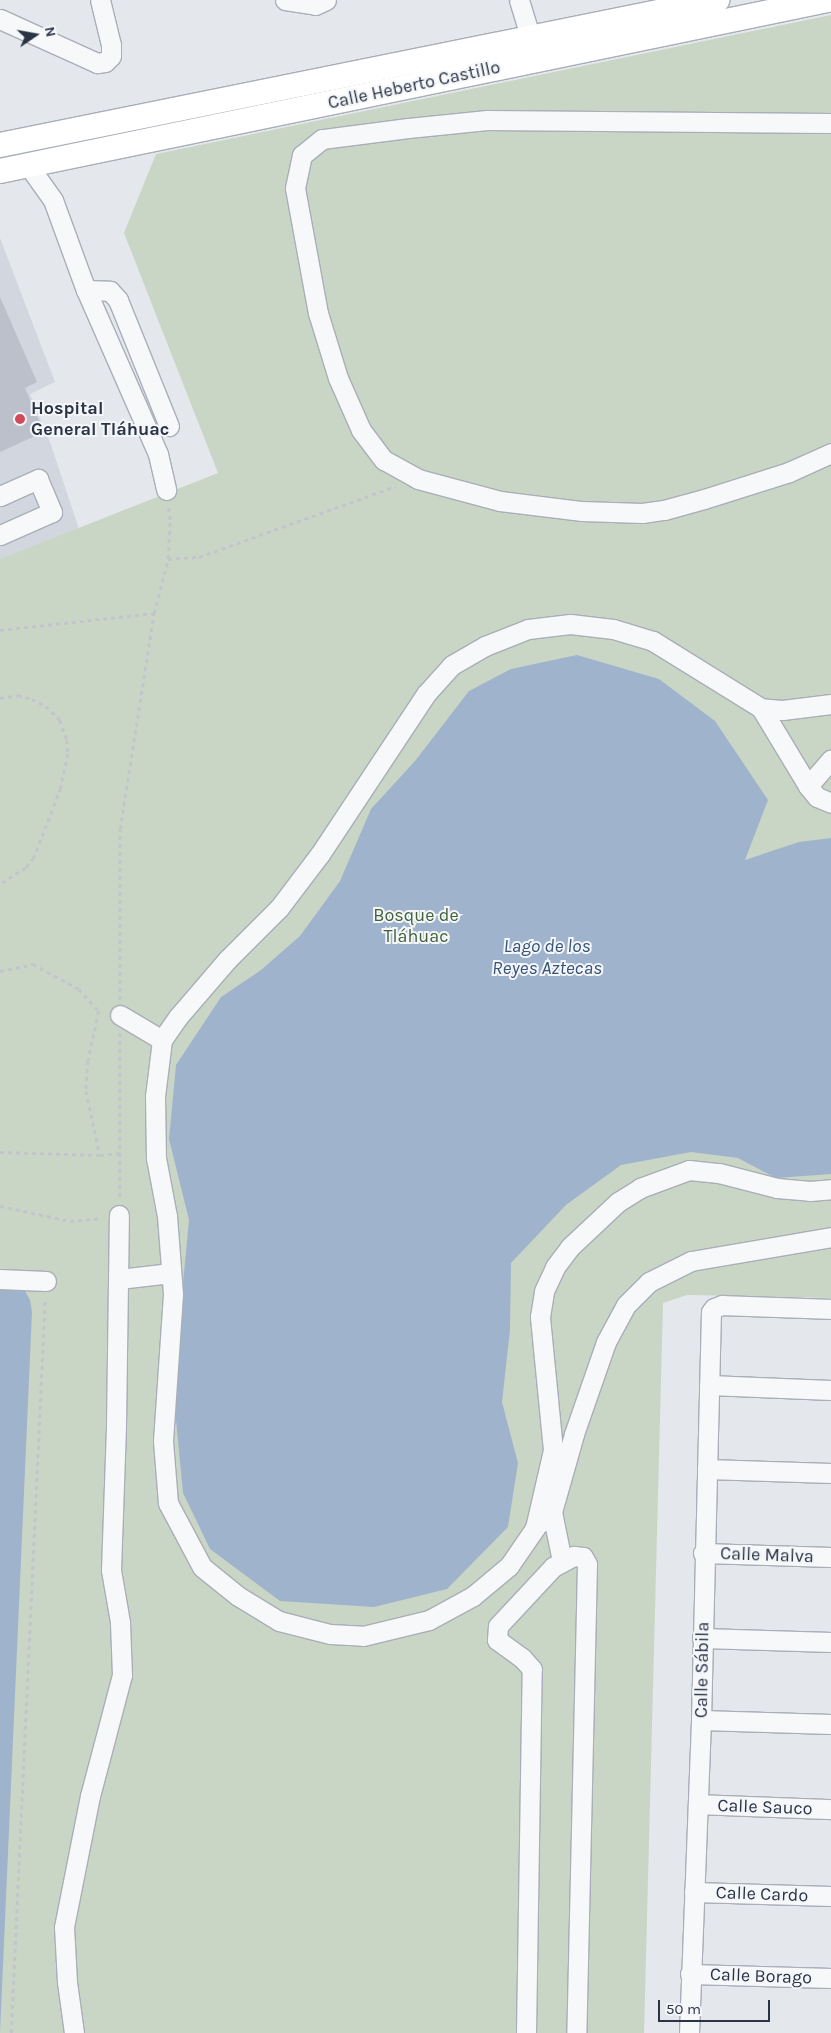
<!DOCTYPE html>
<html>
<head>
<meta charset="utf-8">
<style>
  body { margin:0 }
  #map { position:relative; width:831px; height:2033px; overflow:hidden; background:#e4e7ec; font-family:Karla,sans-serif }
  div>[style] { position:absolute }
  [style*='--x'] { left:calc(var(--x)*1px); top:calc(var(--y)*1px); width:calc(var(--w)*1px); rotate:calc(var(--a)*1deg) }
  .built>* { inset:0; background:#d2d6de }
  .green>* { inset:0; background:#c9d6c5 }
  .water>* { inset:0; background:#9fb4cc }
  .building>* { inset:0; background:#bbc0ca }
  .path>* { height:2.5px; margin-top:-1.25px; transform-origin:0; background:repeating-linear-gradient(90deg,#c2c5cb 0 4px,transparent 0 8px) }
  .roads { filter:drop-shadow(1px 0 #a9aeb7) drop-shadow(-1px 0 #a9aeb7) drop-shadow(0 1px #a9aeb7) drop-shadow(0 -1px #a9aeb7) }
  .minor>* { height:19px; margin:-9.5px; padding:0 9.5px; transform-origin:9.5px; border-radius:9.5px; background:#f7f8fa }
  .major>* { height:24px; margin:-12px; padding:0 12px; transform-origin:12px; border-radius:12px; background:#fff }
  .dots>* { width:14px; height:14px; translate:-50% -50%; box-sizing:border-box; border:2px solid #f4f6f9; border-radius:50% }
  span { translate:-50% -50%; white-space:nowrap; text-align:center; line-height:1.15; -webkit-text-stroke:4px #f4f6f9; paint-order:stroke }
  .street-label { font-size:18px; color:#2b3445 }
  .poi-label { font-size:18px; color:#2b3445; font-weight:700 }
  .left { translate:0 -50%; text-align:left }
  .park-label { font-size:18px; color:#3f6138 }
  .water-label { font-size:19px; color:#34527a; font-style:italic }
  .north { position:absolute; left:10px; top:10px; width:50px; height:50px; -webkit-text-stroke:4px #f4f6f9; paint-order:stroke; rotate:78deg; font-size:14px; font-weight:700; line-height:20px; text-align:center; color:#2b3445 }
  .north::after { content:''; display:block; margin:auto; width:18px; height:22px; background:#2b3445; clip-path:polygon(50% 0,100% 100%,50% 72%,0 100%) }
  .scale { position:absolute; left:658px; top:2000px; width:112px; height:22px; box-sizing:border-box; border:2px solid #2b3445; border-top:0; padding-left:6px; font-size:15px; line-height:18px; white-space:nowrap; color:#2b3445; -webkit-text-stroke:4px #f4f6f9; paint-order:stroke }
</style>
</head>
<body>
<div id="map">
  <div class="built">
    <i style="clip-path:polygon(0 238px,55px 382px,30px 394px,51px 445px,79px 529px,0 559px)"></i>
  </div>
  <div class="green">
    <i style="clip-path:polygon(831px 15px,831px 1298px,687px 1295px,663px 1303px,644px 2033px,0 2033px,0 559px,218px 473px,124px 233px,156px 154px)"></i>
  </div>
  <div class="water">
    <i style="clip-path:polygon(577px 655px,659px 679px,715px 721px,768px 800px,745px 860px,799px 842px,831px 838px,831px 1174px,776px 1178px,738px 1158px,691px 1152px,621px 1165px,566px 1205px,511px 1263px,510px 1330px,502px 1402px,518px 1463px,508px 1527px,447px 1589px,374px 1607px,280px 1601px,210px 1549px,183px 1493px,173px 1389px,189px 1220px,169px 1139px,176px 1065px,221px 997px,261px 970px,300px 936px,340px 881px,371px 809px,415px 761px,469px 691px,511px 669px)"></i>
    <i style="clip-path:polygon(0 1285px,9px 1285px,25px 1291px,30px 1300px,32px 1312px,0 2033px)"></i>
  </div>
  <div class="building">
    <i style="clip-path:polygon(0 297px,37px 382px,25px 388px,44px 432px,0 452px)"></i>
  </div>
  <div class="path">
    <i style="--x:168;--y:559;--w:31;--a:-4"></i>
    <i style="--x:199;--y:557;--w:209;--a:-19.8"></i>
    <i style="--x:0;--y:630;--w:155;--a:-6.3"></i>
    <i style="--x:0;--y:698;--w:18;--a:-9"></i>
    <i style="--x:18;--y:695;--w:15;--a:16"></i>
    <i style="--x:32;--y:699;--w:16;--a:27"></i>
    <i style="--x:46;--y:706;--w:20;--a:45"></i>
    <i style="--x:60;--y:720;--w:21;--a:71"></i>
    <i style="--x:67;--y:740;--w:14;--a:86"></i>
    <i style="--x:68;--y:754;--w:35;--a:102"></i>
    <i style="--x:61;--y:788;--w:75;--a:111.1"></i>
    <i style="--x:34;--y:858;--w:13;--a:129"></i>
    <i style="--x:26;--y:868;--w:31;--a:148"></i>
    <i style="--x:0;--y:971;--w:34;--a:-12"></i>
    <i style="--x:33;--y:964;--w:52;--a:28.5"></i>
    <i style="--x:79;--y:989;--w:30;--a:48"></i>
    <i style="--x:99;--y:1011;--w:51;--a:102.4"></i>
    <i style="--x:88;--y:1061;--w:30;--a:94"></i>
    <i style="--x:86;--y:1091;--w:66;--a:77.7"></i>
    <i style="--x:120;--y:1000;--w:171;--a:-90"></i>
    <i style="--x:120;--y:829;--w:219;--a:-81.1"></i>
    <i style="--x:154;--y:613;--w:56;--a:-75.5"></i>
    <i style="--x:168;--y:559;--w:39;--a:-87"></i>
    <i style="--x:170;--y:520;--w:15;--a:-98"></i>
    <i style="--x:120;--y:1033;--w:167;--a:90"></i>
    <i style="--x:0;--y:1152;--w:100;--a:1.7"></i>
    <i style="--x:100;--y:1155;--w:21;--a:-5"></i>
    <i style="--x:0;--y:1206;--w:72;--a:12.1"></i>
    <i style="--x:70;--y:1221;--w:32;--a:-5"></i>
    <i style="--x:11;--y:2033;--w:736;--a:-87.35"></i>
  </div>
  <div class="roads">
    <div class="minor">
      <i style="--x:285;--y:0;--w:30;--a:9"></i>
      <i style="--x:315;--y:5;--w:12;--a:-24"></i>
      <i style="--x:519;--y:0;--w:39;--a:73"></i>
      <i style="--x:0;--y:19;--w:107;--a:24.4"></i>
      <i style="--x:97;--y:63;--w:8;--a:-7"></i>
      <i style="--x:105;--y:62;--w:8;--a:-45"></i>
      <i style="--x:111;--y:56;--w:11;--a:-90"></i>
      <i style="--x:111;--y:45;--w:46;--a:-103.7"></i>
      <i style="--x:831;--y:123;--w:344;--a:-179.5"></i>
      <i style="--x:487;--y:120;--w:79;--a:174.2"></i>
      <i style="--x:408;--y:128;--w:87;--a:172.7"></i>
      <i style="--x:322;--y:139;--w:26;--a:141"></i>
      <i style="--x:302;--y:155;--w:34;--a:102"></i>
      <i style="--x:295;--y:188;--w:127;--a:79.6"></i>
      <i style="--x:318;--y:313;--w:68;--a:72.9"></i>
      <i style="--x:338;--y:378;--w:57;--a:66.1"></i>
      <i style="--x:361;--y:430;--w:38;--a:53"></i>
      <i style="--x:384;--y:460;--w:39;--a:29"></i>
      <i style="--x:418;--y:479;--w:85;--a:15"></i>
      <i style="--x:500;--y:501;--w:83;--a:7"></i>
      <i style="--x:582;--y:511;--w:60;--a:1.9"></i>
      <i style="--x:642;--y:513;--w:22;--a:-8"></i>
      <i style="--x:664;--y:510;--w:41;--a:-15.4"></i>
      <i style="--x:704;--y:499;--w:89;--a:-17.6"></i>
      <i style="--x:789;--y:472;--w:46;--a:-24.3"></i>
      <i style="--x:28;--y:165;--w:43;--a:54.5"></i>
      <i style="--x:53;--y:200;--w:96;--a:69.9"></i>
      <i style="--x:86;--y:290;--w:179;--a:66.3"></i>
      <i style="--x:158;--y:454;--w:37;--a:77"></i>
      <i style="--x:86;--y:290;--w:24;--a:2"></i>
      <i style="--x:110;--y:291;--w:12;--a:48"></i>
      <i style="--x:118;--y:300;--w:136;--a:68"></i>
      <i style="--x:0;--y:496;--w:42;--a:-24.1"></i>
      <i style="--x:38;--y:479;--w:36;--a:67"></i>
      <i style="--x:52;--y:512;--w:57;--a:156.1"></i>
      <i style="--x:831;--y:704;--w:49;--a:173"></i>
      <i style="--x:782;--y:710;--w:21;--a:-175"></i>
      <i style="--x:761;--y:708;--w:127;--a:-148.2"></i>
      <i style="--x:653;--y:641;--w:42;--a:-163.3"></i>
      <i style="--x:613;--y:629;--w:43;--a:-173.4"></i>
      <i style="--x:570;--y:624;--w:42;--a:173.2"></i>
      <i style="--x:528;--y:629;--w:46;--a:158.4"></i>
      <i style="--x:485;--y:646;--w:38;--a:150"></i>
      <i style="--x:452;--y:665;--w:39;--a:132"></i>
      <i style="--x:426;--y:694;--w:192;--a:123.5"></i>
      <i style="--x:320;--y:854;--w:68;--a:127.2"></i>
      <i style="--x:279;--y:908;--w:74;--a:135"></i>
      <i style="--x:227;--y:960;--w:75;--a:130.7"></i>
      <i style="--x:178;--y:1017;--w:28;--a:125"></i>
      <i style="--x:162;--y:1040;--w:56;--a:97.1"></i>
      <i style="--x:155;--y:1096;--w:62;--a:89.1"></i>
      <i style="--x:156;--y:1158;--w:59;--a:79.3"></i>
      <i style="--x:167;--y:1216;--w:78;--a:85.6"></i>
      <i style="--x:173;--y:1294;--w:147;--a:93.9"></i>
      <i style="--x:163;--y:1441;--w:62;--a:85.4"></i>
      <i style="--x:168;--y:1503;--w:72;--a:62"></i>
      <i style="--x:202;--y:1567;--w:46;--a:38.9"></i>
      <i style="--x:238;--y:1596;--w:48;--a:31.4"></i>
      <i style="--x:279;--y:1621;--w:53;--a:14.3"></i>
      <i style="--x:330;--y:1634;--w:33;--a:3"></i>
      <i style="--x:363;--y:1636;--w:68;--a:-13.6"></i>
      <i style="--x:429;--y:1620;--w:50;--a:-28.6"></i>
      <i style="--x:473;--y:1596;--w:47;--a:-39.8"></i>
      <i style="--x:509;--y:1566;--w:46;--a:-55.6"></i>
      <i style="--x:535;--y:1528;--w:80;--a:-77"></i>
      <i style="--x:553;--y:1450;--w:134;--a:-95.6"></i>
      <i style="--x:540;--y:1317;--w:26;--a:-81"></i>
      <i style="--x:544;--y:1291;--w:26;--a:-65"></i>
      <i style="--x:555;--y:1267;--w:25;--a:-53"></i>
      <i style="--x:570;--y:1247;--w:66;--a:-43.2"></i>
      <i style="--x:618;--y:1202;--w:26;--a:-32"></i>
      <i style="--x:640;--y:1188;--w:52;--a:-20.2"></i>
      <i style="--x:689;--y:1170;--w:30;--a:6"></i>
      <i style="--x:719;--y:1173;--w:60;--a:14.5"></i>
      <i style="--x:777;--y:1188;--w:33;--a:5"></i>
      <i style="--x:810;--y:1191;--w:21;--a:-5"></i>
      <i style="--x:761;--y:708;--w:91;--a:58.9"></i>
      <i style="--x:808;--y:786;--w:14;--a:51"></i>
      <i style="--x:817;--y:797;--w:15;--a:23"></i>
      <i style="--x:808;--y:786;--w:35;--a:-49"></i>
      <i style="--x:120;--y:1015;--w:49;--a:30.8"></i>
      <i style="--x:0;--y:1279;--w:46;--a:2.5"></i>
      <i style="--x:119;--y:1279;--w:52;--a:-6.6"></i>
      <i style="--x:709;--y:1385;--w:122;--a:2.3"></i>
      <i style="--x:707;--y:1469;--w:124;--a:1.8"></i>
      <i style="--x:552;--y:1512;--w:50;--a:78.5"></i>
      <i style="--x:540;--y:1523;--w:16;--a:-43"></i>
      <i style="--x:552;--y:1512;--w:81;--a:-74.2"></i>
      <i style="--x:574;--y:1434;--w:97;--a:-70.8"></i>
      <i style="--x:606;--y:1342;--w:42;--a:-61.6"></i>
      <i style="--x:626;--y:1305;--w:33;--a:-45"></i>
      <i style="--x:649;--y:1282;--w:47;--a:-26.6"></i>
      <i style="--x:691;--y:1261;--w:142;--a:-9.7"></i>
      <i style="--x:703;--y:1553;--w:128;--a:1.8"></i>
      <i style="--x:702;--y:1638;--w:129;--a:1.8"></i>
      <i style="--x:701;--y:1720;--w:130;--a:1.8"></i>
      <i style="--x:698;--y:1804;--w:133;--a:2.2"></i>
      <i style="--x:694;--y:1892;--w:137;--a:1.7"></i>
      <i style="--x:690;--y:1974;--w:141;--a:1.6"></i>
      <i style="--x:74;--y:2033;--w:51;--a:-97.8"></i>
      <i style="--x:67;--y:1982;--w:55;--a:-93.1"></i>
      <i style="--x:64;--y:1927;--w:134;--a:-78.8"></i>
      <i style="--x:90;--y:1796;--w:125;--a:-75.2"></i>
      <i style="--x:122;--y:1675;--w:53;--a:-92.2"></i>
      <i style="--x:120;--y:1622;--w:53;--a:-99.8"></i>
      <i style="--x:111;--y:1570;--w:145;--a:-88"></i>
      <i style="--x:116;--y:1425;--w:210;--a:-89.2"></i>
      <i style="--x:526;--y:2033;--w:364;--a:-89.1"></i>
      <i style="--x:532;--y:1669;--w:15;--a:-132"></i>
      <i style="--x:522;--y:1658;--w:31;--a:-144"></i>
      <i style="--x:497;--y:1640;--w:14;--a:-86"></i>
      <i style="--x:498;--y:1626;--w:81;--a:-47"></i>
      <i style="--x:553;--y:1567;--w:24;--a:-28"></i>
      <i style="--x:574;--y:1556;--w:9;--a:6"></i>
      <i style="--x:583;--y:1557;--w:8;--a:60"></i>
      <i style="--x:587;--y:1564;--w:469;--a:91.3"></i>
      <i style="--x:689;--y:2033;--w:313;--a:-87.8"></i>
      <i style="--x:701;--y:1720;--w:408;--a:-88.6"></i>
      <i style="--x:711;--y:1312;--w:5;--a:-53"></i>
      <i style="--x:714;--y:1308;--w:9;--a:-21"></i>
      <i style="--x:722;--y:1305;--w:109;--a:2.1"></i>
    </div>
    <div class="major">
      <i style="--x:0;--y:145;--w:732;--a:-11.43"></i>
      <i style="--x:0;--y:171;--w:845;--a:-11.67"></i>
    </div>
  </div>
  <div class="dots">
    <i style="left:20px;top:419px;background:#d1495b"></i>
  </div>
  <div class="street-label">
    <span style="left:414px;top:85px;rotate:-12deg">Calle Heberto Castillo</span>
    <span style="left:767px;top:1555px;rotate:2deg">Calle Malva</span>
    <span style="left:702px;top:1670px;rotate:-89deg">Calle Sábila</span>
    <span style="left:765px;top:1807px;rotate:2deg">Calle Sauco</span>
    <span style="left:762px;top:1894px;rotate:2deg">Calle Cardo</span>
    <span style="left:761px;top:1976px;rotate:2deg">Calle Borago</span>
  </div>
  <div class="poi-label">
    <span class="left" style="left:31px;top:419px">Hospital<br>General Tláhuac</span>
  </div>
  <div class="park-label">
    <span style="left:416px;top:926px">Bosque de<br>Tláhuac</span>
  </div>
  <div class="water-label">
    <span style="left:547px;top:958px">Lago de los<br>Reyes Aztecas</span>
  </div>
  <div class="north">N</div>
  <div class="scale">50 m</div>
</div>
</body>
</html>
